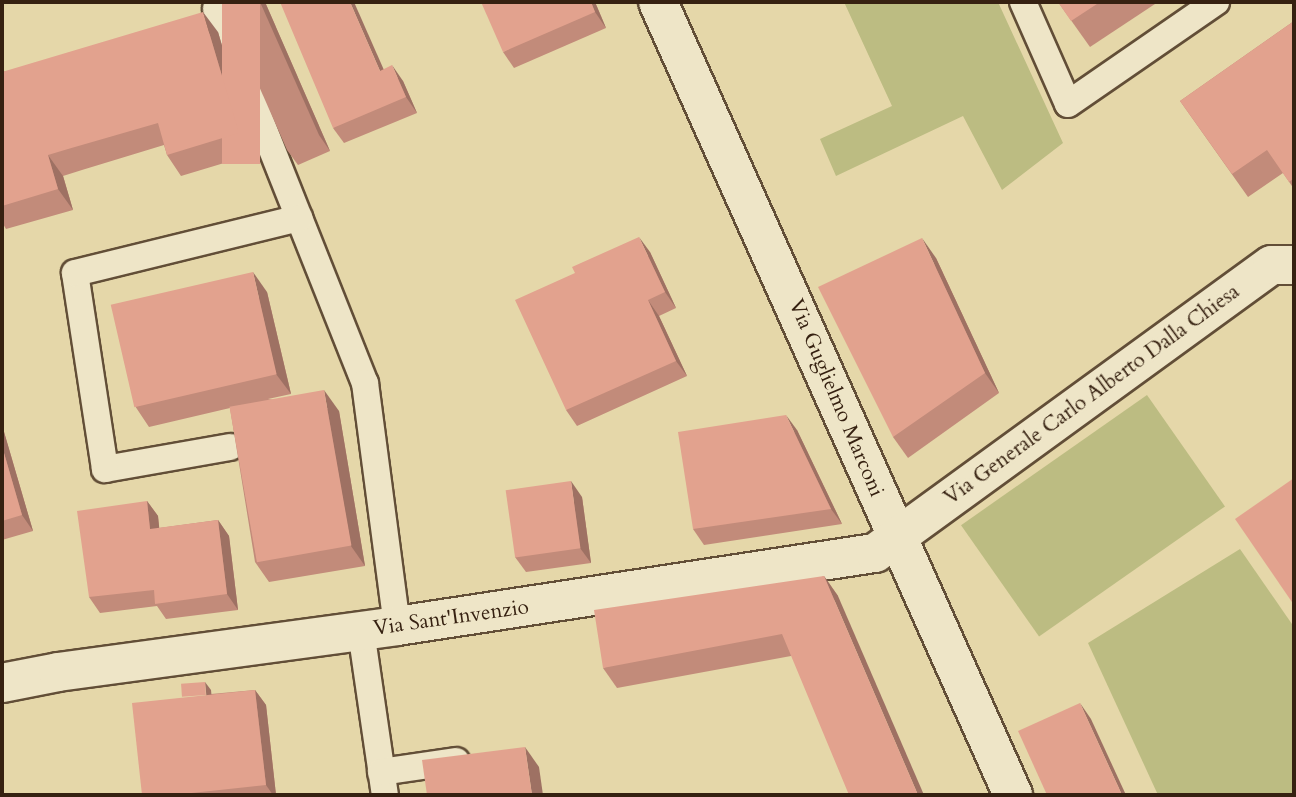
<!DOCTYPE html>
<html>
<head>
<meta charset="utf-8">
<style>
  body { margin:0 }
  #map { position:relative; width:1296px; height:797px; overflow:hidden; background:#e5d7a9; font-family:Cardo,serif }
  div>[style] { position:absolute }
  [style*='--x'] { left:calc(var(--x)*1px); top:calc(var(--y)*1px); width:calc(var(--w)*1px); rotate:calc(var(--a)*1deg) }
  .green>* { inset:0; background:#bcbc82; transform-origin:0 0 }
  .roads { filter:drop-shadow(2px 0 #624e37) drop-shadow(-2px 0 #624e37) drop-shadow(0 2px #624e37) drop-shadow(0 -2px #624e37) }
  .service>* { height:26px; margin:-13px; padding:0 13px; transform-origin:13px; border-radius:13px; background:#eee5c7 }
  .minor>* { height:38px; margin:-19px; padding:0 19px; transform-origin:19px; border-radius:19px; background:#eee5c7 }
  .wall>* { inset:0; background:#c28b7a }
  .shaded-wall>* { inset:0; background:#9e7163 }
  .building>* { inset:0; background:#e2a28e; transform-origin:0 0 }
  span { translate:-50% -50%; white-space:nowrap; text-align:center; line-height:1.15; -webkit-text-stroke:5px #eee5c7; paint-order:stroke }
  .street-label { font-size:21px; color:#362111 }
  .frame { position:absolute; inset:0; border:4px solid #362111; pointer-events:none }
</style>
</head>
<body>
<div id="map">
  <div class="green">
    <i style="clip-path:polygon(844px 2px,998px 2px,1063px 143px,1002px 190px,963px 116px,836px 176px,820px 139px,892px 106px)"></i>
    <i style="left:1147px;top:395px;width:136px;height:227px;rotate:55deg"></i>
    <i style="clip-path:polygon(1240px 549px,1294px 627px,1294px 795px,1158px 795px,1088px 643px)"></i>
  </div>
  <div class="roads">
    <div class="service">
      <i style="--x:1023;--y:2;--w:111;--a:66.2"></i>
      <i style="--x:1068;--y:104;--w:180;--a:-34.6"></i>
      <i style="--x:216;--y:9;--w:403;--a:68.3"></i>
      <i style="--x:365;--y:383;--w:245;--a:82.5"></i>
      <i style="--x:230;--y:447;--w:127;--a:170"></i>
      <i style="--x:105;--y:469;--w:198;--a:-98.7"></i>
      <i style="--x:75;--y:273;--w:231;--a:-13.8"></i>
      <i style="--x:361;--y:631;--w:166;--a:81.7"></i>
      <i style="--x:381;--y:772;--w:76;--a:-8.3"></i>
    </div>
    <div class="minor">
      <i style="--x:658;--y:2;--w:869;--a:65.88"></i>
      <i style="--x:2;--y:683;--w:57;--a:-11.1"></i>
      <i style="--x:58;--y:672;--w:342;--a:-7.7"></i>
      <i style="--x:397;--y:626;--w:484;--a:-8.7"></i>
      <i style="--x:875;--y:553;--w:490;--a:-36"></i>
      <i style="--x:1272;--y:265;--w:22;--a:0"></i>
    </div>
  </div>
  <div class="wall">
    <i style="clip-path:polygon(222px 2px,265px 2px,330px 151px,298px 165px,287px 150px)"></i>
    <i style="clip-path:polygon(595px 2px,606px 28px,514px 68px,503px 52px)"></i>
    <i style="clip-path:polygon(1058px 2px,1158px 2px,1090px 47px)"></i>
    <i style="clip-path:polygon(1294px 21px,1294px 189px,1283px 173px,1248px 197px,1180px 101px)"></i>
    <i style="clip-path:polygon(218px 32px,254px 154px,181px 176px,167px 155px,164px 145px,82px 170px,63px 176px,73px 210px,6px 229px,2px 222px,2px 72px)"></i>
    <i style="clip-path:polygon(383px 69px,403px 81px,417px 113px,344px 143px,333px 128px)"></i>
    <i style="clip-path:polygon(650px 252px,676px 308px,659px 316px,687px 376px,577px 426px,566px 410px)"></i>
    <i style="clip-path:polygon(936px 258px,999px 393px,908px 458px,893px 437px)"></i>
    <i style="clip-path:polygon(267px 292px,291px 394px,268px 399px,339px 411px,365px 566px,269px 582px,255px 562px,230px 408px,149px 427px,135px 406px)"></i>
    <i style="clip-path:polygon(2px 425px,33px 531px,2px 540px)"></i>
    <i style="clip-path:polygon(797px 430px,842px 524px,704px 545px,693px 529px)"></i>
    <i style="clip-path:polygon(582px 497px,591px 563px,526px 572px,515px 557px)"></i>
    <i style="clip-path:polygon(147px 501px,158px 516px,159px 528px,218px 520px,229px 536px,238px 610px,166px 619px,157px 606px,100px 613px,89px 597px)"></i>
    <i style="clip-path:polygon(824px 576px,838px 596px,791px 656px,617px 688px,603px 668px)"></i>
    <i style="clip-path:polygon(211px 690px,211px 694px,255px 690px,266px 705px,276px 795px,142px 795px)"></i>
  </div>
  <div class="shaded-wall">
    <i style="clip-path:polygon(260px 2px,265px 2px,330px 151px,319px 135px)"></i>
    <i style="clip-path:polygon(350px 2px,354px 2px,391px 86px,380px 71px)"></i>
    <i style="clip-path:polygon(591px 2px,595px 2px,606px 28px,595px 12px)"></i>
    <i style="clip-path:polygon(203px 12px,218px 32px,254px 154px,239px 133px)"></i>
    <i style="clip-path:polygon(392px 65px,403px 81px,417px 113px,406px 97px)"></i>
    <i style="clip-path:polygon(48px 155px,63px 176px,73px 210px,58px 189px)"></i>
    <i style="clip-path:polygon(639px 237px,650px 252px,676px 308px,665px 292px)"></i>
    <i style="clip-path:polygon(922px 238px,936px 258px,999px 393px,985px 373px)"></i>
    <i style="clip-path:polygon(253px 272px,267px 292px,291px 394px,276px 374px)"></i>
    <i style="clip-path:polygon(648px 300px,659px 316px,687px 376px,676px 361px)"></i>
    <i style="clip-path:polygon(324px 390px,339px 411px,365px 566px,351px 546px)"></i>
    <i style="clip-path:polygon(786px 415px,797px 430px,842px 524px,831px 509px)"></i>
    <i style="clip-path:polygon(2px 425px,33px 531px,22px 515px,2px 446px)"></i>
    <i style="clip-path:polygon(571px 481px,582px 497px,591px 563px,580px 548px)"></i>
    <i style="clip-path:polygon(147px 501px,158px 516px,161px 545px,150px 529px)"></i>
    <i style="clip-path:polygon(218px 520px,229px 536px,238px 610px,227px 594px)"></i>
    <i style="clip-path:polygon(824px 576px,838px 596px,924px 795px,918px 795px)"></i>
    <i style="clip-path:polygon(205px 682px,211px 690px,213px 711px,207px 702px)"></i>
    <i style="clip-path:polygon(255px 690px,266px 705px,276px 795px,273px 795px,266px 785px)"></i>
    <i style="clip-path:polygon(1080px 703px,1091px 719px,1126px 795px,1122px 795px)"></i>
    <i style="clip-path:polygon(525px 747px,539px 767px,543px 795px,532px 795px)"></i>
  </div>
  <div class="building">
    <i style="left:222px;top:2px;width:38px;height:162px"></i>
    <i style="clip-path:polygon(280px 2px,350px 2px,380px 71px,392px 65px,406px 97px,333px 128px)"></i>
    <i style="clip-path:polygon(481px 2px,591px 2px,595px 12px,503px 52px)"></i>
    <i style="clip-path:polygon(1058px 2px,1100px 2px,1071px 21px)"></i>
    <i style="clip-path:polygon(203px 12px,239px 133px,167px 155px,158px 123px,68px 149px,48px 155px,58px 189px,2px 206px,2px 72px)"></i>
    <i style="clip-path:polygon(1294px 21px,1294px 178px,1289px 182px,1267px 150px,1232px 174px,1180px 101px)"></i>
    <i style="clip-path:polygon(639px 237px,665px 292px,648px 300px,676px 361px,566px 410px,515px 300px,575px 273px,572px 267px)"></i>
    <i style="clip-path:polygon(922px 238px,985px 373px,893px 437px,818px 287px)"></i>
    <i style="left:253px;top:272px;width:105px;height:146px;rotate:77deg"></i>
    <i style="left:324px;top:390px;width:158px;height:96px;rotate:80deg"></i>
    <i style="clip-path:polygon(786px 415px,831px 509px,693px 529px,678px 432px)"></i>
    <i style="clip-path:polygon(2px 446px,22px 515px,2px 521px)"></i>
    <i style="clip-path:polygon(1294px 478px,1294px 605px,1235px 519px)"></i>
    <i style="left:571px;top:481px;width:68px;height:66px;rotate:82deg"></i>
    <i style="clip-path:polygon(147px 501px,150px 529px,218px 520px,227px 594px,155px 604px,154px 590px,89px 597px,77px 511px)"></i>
    <i style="clip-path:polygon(824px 576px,918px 795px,849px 795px,782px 634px,603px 668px,594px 610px)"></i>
    <i style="left:205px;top:682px;width:13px;height:24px;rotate:86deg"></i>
    <i style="clip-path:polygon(255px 690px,266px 785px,173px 795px,142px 795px,132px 703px)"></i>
    <i style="clip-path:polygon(1080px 703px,1122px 795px,1047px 795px,1018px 731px)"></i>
    <i style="clip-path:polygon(525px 747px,532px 795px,427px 795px,422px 760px)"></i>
  </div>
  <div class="street-label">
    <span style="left:1092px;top:395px;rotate:-36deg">Via Generale Carlo Alberto Dalla Chiesa</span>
    <span style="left:836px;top:398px;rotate:67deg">Via Guglielmo Marconi</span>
    <span style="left:451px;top:618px;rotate:-8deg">Via Sant'Invenzio</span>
  </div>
  <div class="frame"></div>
</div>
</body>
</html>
